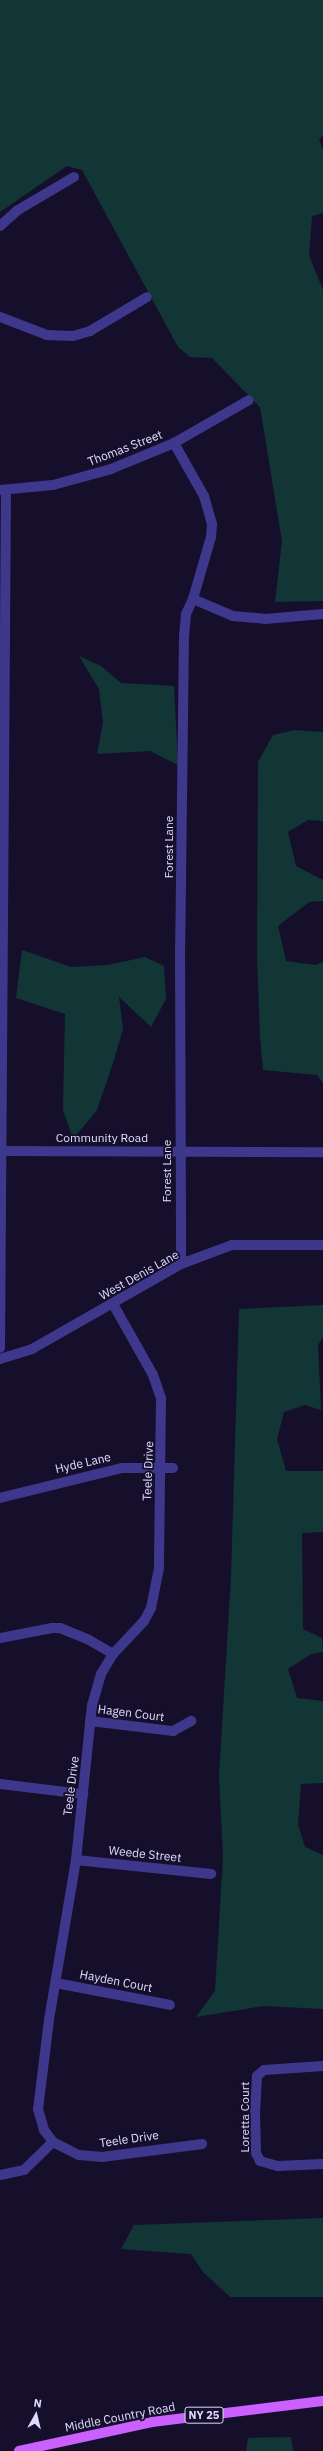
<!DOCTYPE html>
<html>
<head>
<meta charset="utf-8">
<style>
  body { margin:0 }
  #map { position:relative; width:323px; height:2451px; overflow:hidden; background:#150f2c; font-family:"IBM Plex Sans",sans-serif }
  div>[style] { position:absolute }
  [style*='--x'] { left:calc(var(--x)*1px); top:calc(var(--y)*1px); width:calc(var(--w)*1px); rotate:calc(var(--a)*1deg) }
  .green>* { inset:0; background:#123636 }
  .street>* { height:10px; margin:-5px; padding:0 5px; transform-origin:5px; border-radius:5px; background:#3e388d }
  .primary>* { height:10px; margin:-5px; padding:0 5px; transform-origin:5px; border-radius:5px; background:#ca61ff }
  span { translate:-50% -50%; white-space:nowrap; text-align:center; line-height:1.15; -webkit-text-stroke:3.5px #150f2c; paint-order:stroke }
  .shield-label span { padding:1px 3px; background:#150f2c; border:1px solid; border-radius:3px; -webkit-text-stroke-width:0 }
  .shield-label { font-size:11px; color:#e0daff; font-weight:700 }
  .street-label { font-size:12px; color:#e0daff }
  .north { position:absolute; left:16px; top:2395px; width:40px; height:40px; -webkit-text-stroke:3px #150f2c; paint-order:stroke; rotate:8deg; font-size:11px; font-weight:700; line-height:16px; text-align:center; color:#e0daff }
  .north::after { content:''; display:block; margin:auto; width:14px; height:18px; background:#e0daff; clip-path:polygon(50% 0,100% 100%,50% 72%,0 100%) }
</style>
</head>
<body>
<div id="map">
  <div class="green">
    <i style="clip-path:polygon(0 0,323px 0,323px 136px,319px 139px,323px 150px,323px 213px,312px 216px,309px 255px,323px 290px,323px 601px,275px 602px,282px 541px,260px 407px,212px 358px,190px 357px,178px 347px,82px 170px,67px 166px,0 212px)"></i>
    <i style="clip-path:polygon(79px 656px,101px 666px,121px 683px,174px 686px,178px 765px,150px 751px,97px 754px,103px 722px,99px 689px)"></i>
    <i style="clip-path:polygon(295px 730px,323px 732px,323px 821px,308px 820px,288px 832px,296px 866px,323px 880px,323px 901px,309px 902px,278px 926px,286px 961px,315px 965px,323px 962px,323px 1083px,317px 1075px,263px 1070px,260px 1037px,257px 957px,258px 762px,273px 735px)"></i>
    <i style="clip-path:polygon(22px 950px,71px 967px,108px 965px,145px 957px,164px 966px,166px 999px,151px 1027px,119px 997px,123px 1029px,114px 1060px,97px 1110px,73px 1139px,63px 1110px,65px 1014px,16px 998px)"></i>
    <i style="clip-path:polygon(323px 1305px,323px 1337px,318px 1345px,321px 1410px,305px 1405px,284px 1412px,277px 1439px,286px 1471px,323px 1471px,323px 1532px,302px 1533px,303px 1629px,322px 1638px,323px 1652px,311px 1654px,288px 1669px,297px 1698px,323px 1701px,323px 1783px,301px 1784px,298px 1824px,305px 1847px,323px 1855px,323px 2009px,264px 2006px,196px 2017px,215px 1991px,223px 1857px,219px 1776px,231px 1577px,239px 1309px)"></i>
    <i style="clip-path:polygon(323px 2218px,323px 2297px,230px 2297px,203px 2272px,191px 2254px,121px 2249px,134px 2225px)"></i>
    <i style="clip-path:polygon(291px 2437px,293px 2451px,246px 2451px,248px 2438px)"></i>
  </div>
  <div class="street">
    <i style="--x:0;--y:226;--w:24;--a:-42"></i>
    <i style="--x:18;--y:210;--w:65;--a:-30.5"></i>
    <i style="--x:0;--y:317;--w:50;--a:21"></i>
    <i style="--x:47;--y:335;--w:26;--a:2"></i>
    <i style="--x:73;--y:336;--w:18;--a:-16"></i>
    <i style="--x:90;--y:331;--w:66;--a:-30.8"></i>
    <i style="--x:174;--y:443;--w:61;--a:60.5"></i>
    <i style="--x:204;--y:496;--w:29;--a:74"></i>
    <i style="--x:212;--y:524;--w:13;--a:94"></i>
    <i style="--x:211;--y:537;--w:65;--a:106.2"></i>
    <i style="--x:193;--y:599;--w:17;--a:115"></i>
    <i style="--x:186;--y:614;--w:21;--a:95"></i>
    <i style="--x:184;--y:635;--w:311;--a:90.7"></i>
    <i style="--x:180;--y:946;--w:318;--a:89.8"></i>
    <i style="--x:0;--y:490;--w:53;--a:-5.4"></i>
    <i style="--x:53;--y:485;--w:60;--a:-15.4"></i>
    <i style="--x:111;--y:469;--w:68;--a:-22.4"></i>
    <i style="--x:174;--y:443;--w:86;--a:-29.8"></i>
    <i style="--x:193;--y:599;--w:43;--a:23"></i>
    <i style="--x:233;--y:616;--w:32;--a:5"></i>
    <i style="--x:265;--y:619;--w:58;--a:-4.9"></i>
    <i style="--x:0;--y:1151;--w:323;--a:0.2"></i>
    <i style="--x:113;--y:1304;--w:81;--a:60.6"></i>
    <i style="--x:153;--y:1375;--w:24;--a:71"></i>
    <i style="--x:161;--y:1398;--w:170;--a:90.7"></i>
    <i style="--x:159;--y:1568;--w:41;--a:101.3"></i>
    <i style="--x:151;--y:1608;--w:15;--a:118"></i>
    <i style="--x:144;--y:1621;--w:45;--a:133.2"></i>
    <i style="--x:113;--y:1654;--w:23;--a:121"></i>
    <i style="--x:101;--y:1674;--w:32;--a:106"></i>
    <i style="--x:92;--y:1705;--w:156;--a:95.9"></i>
    <i style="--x:76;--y:1860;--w:162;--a:99.6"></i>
    <i style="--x:49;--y:2020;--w:90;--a:97"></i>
    <i style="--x:38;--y:2109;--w:22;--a:74"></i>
    <i style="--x:44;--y:2130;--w:15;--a:53"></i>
    <i style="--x:53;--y:2142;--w:29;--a:27"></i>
    <i style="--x:79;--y:2155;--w:23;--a:5"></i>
    <i style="--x:102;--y:2157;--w:101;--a:-7.4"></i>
    <i style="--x:0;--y:1348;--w:858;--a:-89.6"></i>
    <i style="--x:0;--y:1359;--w:34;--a:-17"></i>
    <i style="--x:32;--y:1349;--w:172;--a:-29.7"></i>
    <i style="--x:181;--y:1264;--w:54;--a:-20.4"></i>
    <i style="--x:232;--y:1245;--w:91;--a:0"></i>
    <i style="--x:0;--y:1498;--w:126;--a:-13.8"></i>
    <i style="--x:122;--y:1468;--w:51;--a:0"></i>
    <i style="--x:0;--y:1638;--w:53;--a:-10.9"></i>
    <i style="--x:52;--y:1628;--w:8;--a:0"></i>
    <i style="--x:60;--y:1628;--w:31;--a:22"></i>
    <i style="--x:89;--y:1640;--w:28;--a:30"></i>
    <i style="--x:90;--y:1721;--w:84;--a:6.9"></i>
    <i style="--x:173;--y:1731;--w:21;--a:-29"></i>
    <i style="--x:0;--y:1784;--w:84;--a:6.9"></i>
    <i style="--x:76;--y:1860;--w:136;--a:5.9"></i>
    <i style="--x:56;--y:1983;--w:116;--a:10.9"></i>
    <i style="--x:323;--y:2066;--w:59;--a:176.1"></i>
    <i style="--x:264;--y:2070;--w:9;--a:139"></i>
    <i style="--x:257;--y:2076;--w:35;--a:93"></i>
    <i style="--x:255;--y:2111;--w:42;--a:88.6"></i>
    <i style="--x:256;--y:2153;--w:9;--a:63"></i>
    <i style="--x:260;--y:2161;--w:19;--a:16"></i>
    <i style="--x:278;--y:2166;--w:45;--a:-2.5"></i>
    <i style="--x:0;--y:2175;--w:25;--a:-12"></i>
    <i style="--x:24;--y:2170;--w:40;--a:-44"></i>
  </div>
  <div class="primary">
    <i style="--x:19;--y:2451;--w:136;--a:-12.3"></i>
    <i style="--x:152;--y:2422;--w:172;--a:-7"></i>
  </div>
  <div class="shield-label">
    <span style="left:204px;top:2415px">NY 25</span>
  </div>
  <div class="street-label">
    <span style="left:125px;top:448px;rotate:-21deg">Thomas Street</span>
    <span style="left:169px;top:847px;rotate:-90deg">Forest Lane</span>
    <span style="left:102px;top:1138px">Community Road</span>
    <span style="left:167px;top:1171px;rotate:-90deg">Forest Lane</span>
    <span style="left:139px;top:1275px;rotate:-29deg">West Denis Lane</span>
    <span style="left:83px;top:1463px;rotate:-13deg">Hyde Lane</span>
    <span style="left:148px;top:1471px;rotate:-88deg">Teele Drive</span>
    <span style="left:131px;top:1713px;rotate:7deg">Hagen Court</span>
    <span style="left:71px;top:1786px;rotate:-83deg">Teele Drive</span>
    <span style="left:145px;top:1854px;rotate:6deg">Weede Street</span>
    <span style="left:116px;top:1981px;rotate:11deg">Hayden Court</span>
    <span style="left:245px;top:2117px;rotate:-90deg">Loretta Court</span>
    <span style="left:129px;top:2139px;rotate:-8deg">Teele Drive</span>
    <span style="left:120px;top:2417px;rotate:-11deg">Middle Country Road</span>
  </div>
  <div class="north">N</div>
</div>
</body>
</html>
